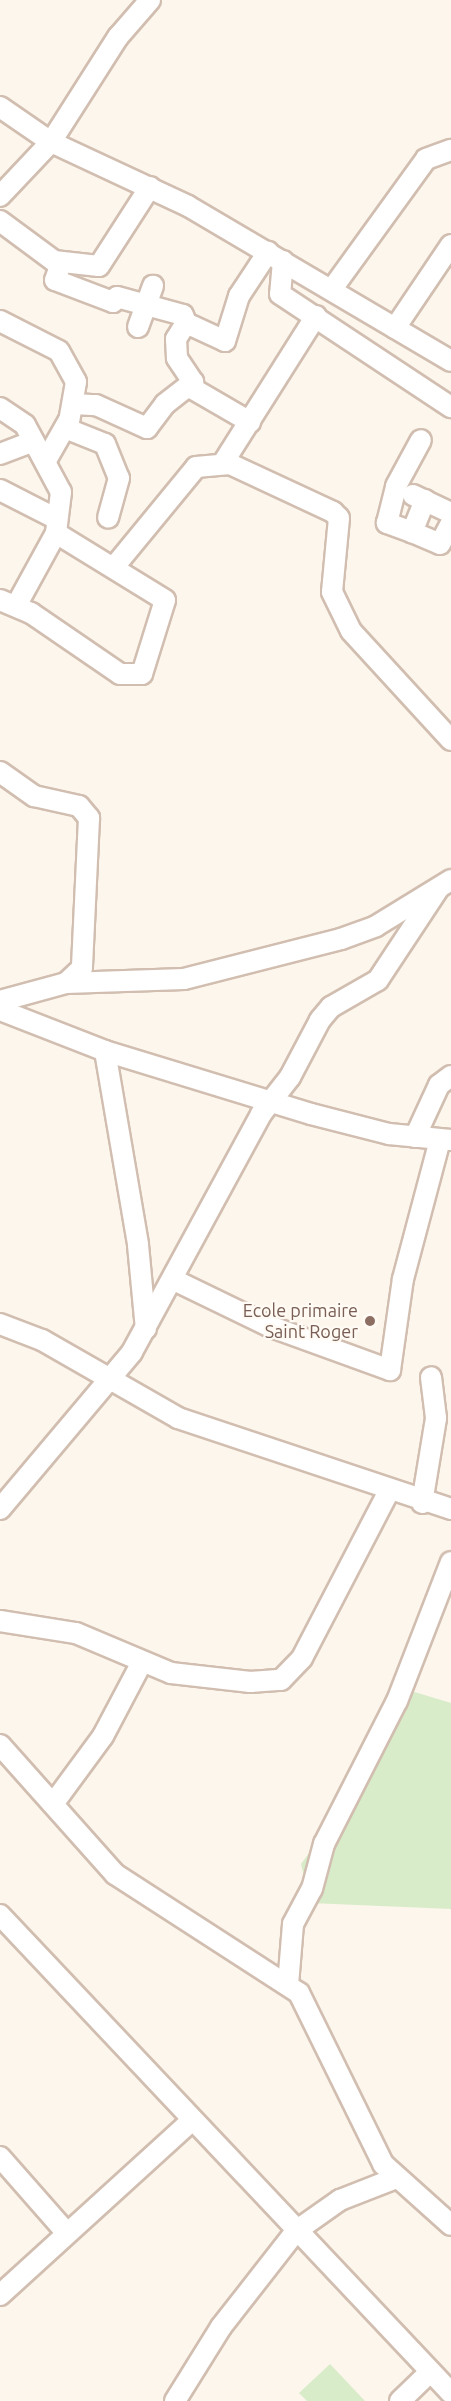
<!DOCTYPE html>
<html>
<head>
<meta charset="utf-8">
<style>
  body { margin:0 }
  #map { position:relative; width:451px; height:2401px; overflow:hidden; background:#fdf6ec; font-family:Ubuntu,sans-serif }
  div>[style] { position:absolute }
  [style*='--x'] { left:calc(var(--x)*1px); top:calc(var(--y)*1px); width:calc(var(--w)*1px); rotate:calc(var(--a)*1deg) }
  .green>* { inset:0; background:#d8ecc9 }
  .roads { filter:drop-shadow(2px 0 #d1beb0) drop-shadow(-2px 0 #d1beb0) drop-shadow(0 2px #d1beb0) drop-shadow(0 -2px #d1beb0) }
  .minor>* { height:20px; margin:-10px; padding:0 10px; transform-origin:10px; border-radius:10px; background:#fff }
  .dots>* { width:16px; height:16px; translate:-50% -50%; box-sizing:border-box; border:3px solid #fffaf3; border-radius:50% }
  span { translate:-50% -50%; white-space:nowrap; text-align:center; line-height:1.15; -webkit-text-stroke:4.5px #fffaf3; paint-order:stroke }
  .education-label { font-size:18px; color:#785e54 }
  .right { translate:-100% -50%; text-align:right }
</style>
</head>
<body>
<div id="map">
  <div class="green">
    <i style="clip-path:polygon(408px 1690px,451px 1703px,451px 1909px,310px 1903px,301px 1864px,376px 1762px)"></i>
    <i style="clip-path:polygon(330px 2364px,365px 2401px,307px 2401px,299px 2393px)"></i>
  </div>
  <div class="roads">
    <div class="minor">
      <i style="--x:0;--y:107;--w:62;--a:34.5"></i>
      <i style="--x:51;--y:142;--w:151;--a:25"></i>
      <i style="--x:188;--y:206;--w:305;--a:30.5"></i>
      <i style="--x:0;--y:196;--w:74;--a:-46.6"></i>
      <i style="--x:51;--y:142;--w:125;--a:-57.5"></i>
      <i style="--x:118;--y:37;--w:49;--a:-49.1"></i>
      <i style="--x:0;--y:221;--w:67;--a:36.5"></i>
      <i style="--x:54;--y:261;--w:45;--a:6.3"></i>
      <i style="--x:99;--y:266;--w:94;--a:-57.2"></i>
      <i style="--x:283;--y:261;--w:33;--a:95"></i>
      <i style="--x:280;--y:294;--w:205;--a:33.5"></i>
      <i style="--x:61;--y:263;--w:18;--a:109"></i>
      <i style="--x:55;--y:280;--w:62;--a:20.8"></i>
      <i style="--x:113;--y:302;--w:6;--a:-51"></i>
      <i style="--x:117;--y:297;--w:68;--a:15.3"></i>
      <i style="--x:183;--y:315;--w:9;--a:69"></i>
      <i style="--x:332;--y:289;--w:160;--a:-54.1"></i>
      <i style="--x:426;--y:159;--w:27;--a:-20"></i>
      <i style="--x:0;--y:321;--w:66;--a:27"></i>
      <i style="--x:59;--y:351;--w:35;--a:61"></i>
      <i style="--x:76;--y:382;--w:39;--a:100"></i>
      <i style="--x:69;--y:420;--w:48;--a:119.7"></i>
      <i style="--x:138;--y:327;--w:44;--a:-69.9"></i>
      <i style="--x:395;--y:328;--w:100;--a:-56"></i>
      <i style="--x:188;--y:386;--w:72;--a:30.1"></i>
      <i style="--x:74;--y:404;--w:22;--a:3"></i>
      <i style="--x:96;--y:405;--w:56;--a:24.3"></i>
      <i style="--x:147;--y:428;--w:30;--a:-53"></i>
      <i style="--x:165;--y:404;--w:36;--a:-38"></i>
      <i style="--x:193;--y:382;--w:29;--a:-124"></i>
      <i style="--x:177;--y:358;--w:19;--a:-93"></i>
      <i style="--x:176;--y:339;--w:19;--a:-58"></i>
      <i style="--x:186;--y:323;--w:43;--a:24.8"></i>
      <i style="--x:225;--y:341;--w:47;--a:-72.7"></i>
      <i style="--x:239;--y:296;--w:53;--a:-56.6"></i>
      <i style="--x:0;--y:408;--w:30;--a:34"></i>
      <i style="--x:25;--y:425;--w:76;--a:61.8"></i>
      <i style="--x:61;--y:492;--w:41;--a:97"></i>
      <i style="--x:56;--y:533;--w:83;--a:118.7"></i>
      <i style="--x:65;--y:428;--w:43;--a:21.8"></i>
      <i style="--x:105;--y:444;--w:37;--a:68"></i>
      <i style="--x:119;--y:478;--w:41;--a:105.4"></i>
      <i style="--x:0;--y:454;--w:36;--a:-21"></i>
      <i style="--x:223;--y:463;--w:174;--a:-57.7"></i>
      <i style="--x:0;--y:490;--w:64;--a:27"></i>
      <i style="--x:413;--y:495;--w:42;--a:25.3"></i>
      <i style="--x:425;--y:500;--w:35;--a:112"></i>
      <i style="--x:412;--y:532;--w:30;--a:23"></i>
      <i style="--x:440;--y:544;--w:24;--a:-62"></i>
      <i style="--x:412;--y:532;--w:27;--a:-160"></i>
      <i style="--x:387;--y:523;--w:38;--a:-76"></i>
      <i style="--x:396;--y:486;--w:52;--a:-61.5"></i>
      <i style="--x:114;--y:567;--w:129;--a:-50.6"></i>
      <i style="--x:196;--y:467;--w:34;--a:-5"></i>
      <i style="--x:230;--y:464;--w:114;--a:25"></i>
      <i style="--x:333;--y:512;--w:8;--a:45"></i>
      <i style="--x:339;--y:518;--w:74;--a:95.4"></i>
      <i style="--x:332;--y:592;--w:43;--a:64"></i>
      <i style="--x:351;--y:631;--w:148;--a:47.5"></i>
      <i style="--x:0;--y:600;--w:34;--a:23"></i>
      <i style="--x:31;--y:613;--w:108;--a:34.4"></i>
      <i style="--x:120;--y:674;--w:22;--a:0"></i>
      <i style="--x:142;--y:674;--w:77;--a:-72.7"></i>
      <i style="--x:165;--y:600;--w:128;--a:-148.4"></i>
      <i style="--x:0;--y:772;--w:42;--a:35.2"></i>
      <i style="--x:34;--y:796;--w:46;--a:12.5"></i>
      <i style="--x:79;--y:806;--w:16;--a:50"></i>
      <i style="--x:89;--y:818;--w:150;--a:92.7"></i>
      <i style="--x:82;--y:968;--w:22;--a:137"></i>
      <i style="--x:0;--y:1001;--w:68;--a:-15.3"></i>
      <i style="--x:66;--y:983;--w:118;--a:-1.9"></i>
      <i style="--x:184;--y:979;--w:162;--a:-14.3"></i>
      <i style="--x:341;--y:939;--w:37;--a:-20"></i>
      <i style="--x:376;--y:926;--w:88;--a:-31.5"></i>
      <i style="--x:0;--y:1010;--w:113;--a:21.3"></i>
      <i style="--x:105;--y:1051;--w:215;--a:17"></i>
      <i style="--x:311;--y:1114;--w:81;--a:14.4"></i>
      <i style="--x:389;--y:1134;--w:62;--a:5.5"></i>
      <i style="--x:105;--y:1051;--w:197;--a:80.3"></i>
      <i style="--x:138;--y:1245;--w:84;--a:84.6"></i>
      <i style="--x:415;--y:1137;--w:57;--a:-65.2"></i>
      <i style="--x:439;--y:1085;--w:15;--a:-37"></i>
      <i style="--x:174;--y:1280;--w:106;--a:25.8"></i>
      <i style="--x:269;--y:1326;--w:129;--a:20"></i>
      <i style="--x:390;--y:1370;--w:92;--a:-81.9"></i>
      <i style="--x:403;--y:1279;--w:144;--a:-75.1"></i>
      <i style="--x:0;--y:1324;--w:45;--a:20.9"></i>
      <i style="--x:42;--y:1340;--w:157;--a:29.8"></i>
      <i style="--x:178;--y:1418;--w:288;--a:18.4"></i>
      <i style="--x:422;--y:1503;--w:86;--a:-80.6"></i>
      <i style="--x:436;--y:1418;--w:41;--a:-97"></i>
      <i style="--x:0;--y:1509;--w:205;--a:-49.9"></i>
      <i style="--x:132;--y:1352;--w:271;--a:-61.5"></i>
      <i style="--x:261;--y:1114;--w:47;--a:-51.9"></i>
      <i style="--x:290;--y:1077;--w:64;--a:-62.2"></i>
      <i style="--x:320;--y:1020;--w:17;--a:-50"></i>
      <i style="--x:331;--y:1007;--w:54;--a:-29.9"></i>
      <i style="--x:378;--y:980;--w:109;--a:-56.6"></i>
      <i style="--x:0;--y:1621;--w:77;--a:9"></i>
      <i style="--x:76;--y:1633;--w:103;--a:22.8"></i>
      <i style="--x:171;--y:1673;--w:80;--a:6.5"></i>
      <i style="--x:250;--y:1682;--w:31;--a:-4"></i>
      <i style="--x:281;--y:1680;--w:30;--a:-46"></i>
      <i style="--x:302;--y:1658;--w:188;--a:-62.5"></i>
      <i style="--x:0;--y:1745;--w:173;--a:48.3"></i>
      <i style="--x:115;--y:1874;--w:219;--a:32.9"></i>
      <i style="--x:299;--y:1993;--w:191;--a:63.8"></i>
      <i style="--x:383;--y:2164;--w:91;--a:41.9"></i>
      <i style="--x:53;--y:1804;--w:84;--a:-53.7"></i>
      <i style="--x:103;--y:1736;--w:81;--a:-62.2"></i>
      <i style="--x:0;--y:1915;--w:657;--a:46.66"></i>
      <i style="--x:288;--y:1985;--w:61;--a:-85.3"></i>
      <i style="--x:293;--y:1924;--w:40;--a:-62"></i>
      <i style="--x:312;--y:1889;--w:47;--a:-75.1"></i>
      <i style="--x:324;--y:1844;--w:161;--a:-63"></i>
      <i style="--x:397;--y:1701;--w:149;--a:-68.8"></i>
      <i style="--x:0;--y:2157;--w:98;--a:48.7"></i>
      <i style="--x:0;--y:2295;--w:260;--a:-42.3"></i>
      <i style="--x:175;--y:2401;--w:87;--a:-58.1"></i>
      <i style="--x:221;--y:2327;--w:122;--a:-52"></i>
      <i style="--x:296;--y:2231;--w:54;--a:-35.2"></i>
      <i style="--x:340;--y:2200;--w:60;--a:-21.4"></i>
      <i style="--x:400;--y:2401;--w:40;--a:-44"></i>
    </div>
  </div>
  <div class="dots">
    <i style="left:370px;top:1321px;background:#8d6e63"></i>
  </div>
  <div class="education-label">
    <span class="right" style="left:358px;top:1321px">Ecole primaire<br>Saint Roger</span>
  </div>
</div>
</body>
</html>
